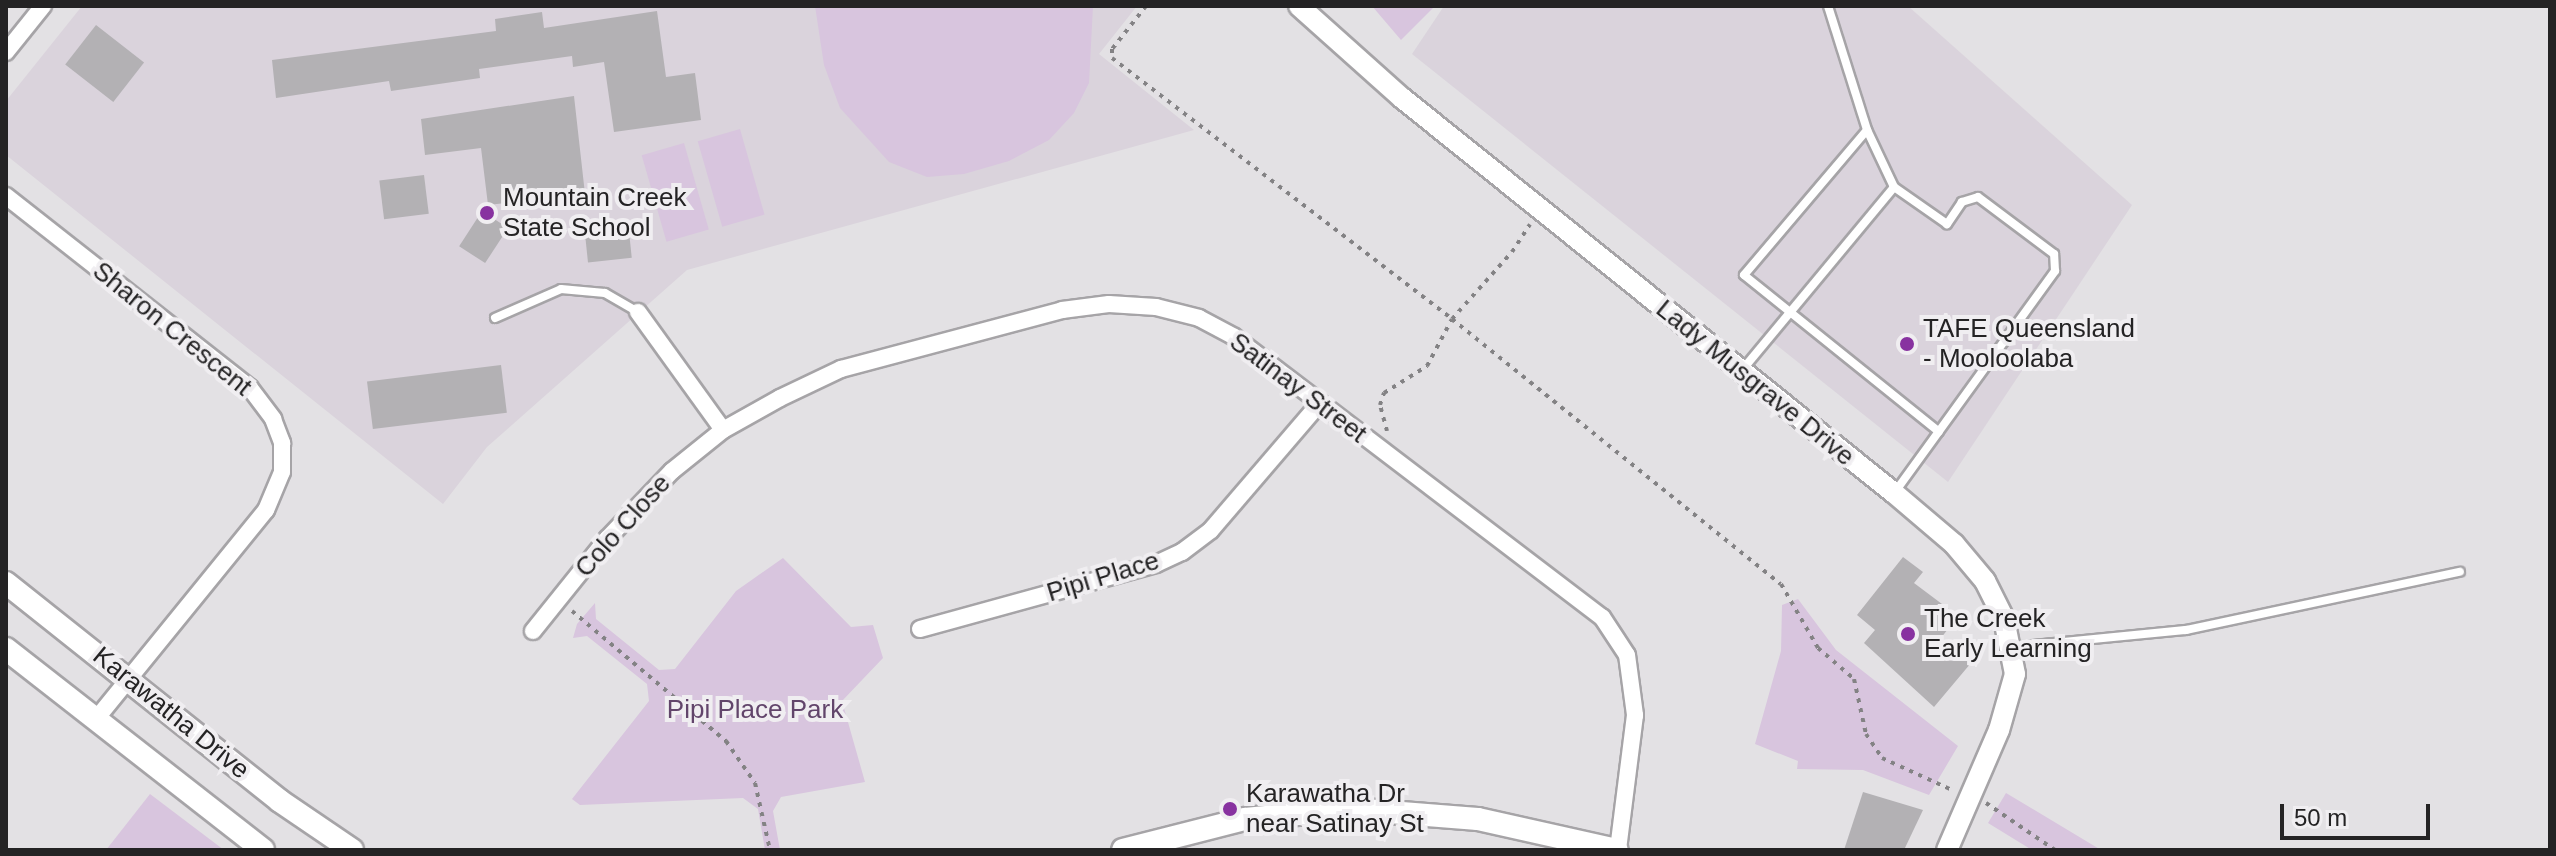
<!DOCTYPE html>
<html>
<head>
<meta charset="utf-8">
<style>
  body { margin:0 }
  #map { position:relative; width:2556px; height:856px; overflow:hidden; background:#e3e1e4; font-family:Arial,sans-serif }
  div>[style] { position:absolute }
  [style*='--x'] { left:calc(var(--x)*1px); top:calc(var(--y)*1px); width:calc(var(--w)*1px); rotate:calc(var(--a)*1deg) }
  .built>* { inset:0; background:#dad3dc }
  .green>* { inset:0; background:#d8c5de; transform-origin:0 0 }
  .building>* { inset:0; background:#b3b1b4; transform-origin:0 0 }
  .path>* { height:4px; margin-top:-2px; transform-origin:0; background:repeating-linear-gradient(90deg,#838284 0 4px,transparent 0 10px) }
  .roads { filter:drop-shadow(2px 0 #a6a4a7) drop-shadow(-2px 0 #a6a4a7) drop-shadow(0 2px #a6a4a7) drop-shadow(0 -2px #a6a4a7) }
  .service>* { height:8px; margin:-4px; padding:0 4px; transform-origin:4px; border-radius:4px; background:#fff }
  .minor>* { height:16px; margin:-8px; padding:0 8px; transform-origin:8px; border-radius:8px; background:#fff }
  .tertiary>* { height:20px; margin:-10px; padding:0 10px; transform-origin:10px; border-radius:10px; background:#fff }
  .secondary>* { height:22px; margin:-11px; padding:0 11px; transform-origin:11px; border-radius:11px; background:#fff }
  .dots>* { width:22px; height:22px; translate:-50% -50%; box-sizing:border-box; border:4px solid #f0eef1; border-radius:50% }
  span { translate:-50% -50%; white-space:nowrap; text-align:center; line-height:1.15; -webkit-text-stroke:8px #f0eef1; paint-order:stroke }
  .poi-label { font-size:26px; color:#242324 }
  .left { translate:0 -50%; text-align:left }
  .street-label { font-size:26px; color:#242324 }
  .park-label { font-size:26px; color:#62456b }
  .frame { position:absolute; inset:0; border:8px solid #242324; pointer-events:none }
  .scale { position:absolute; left:2280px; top:804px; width:150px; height:36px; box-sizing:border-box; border:4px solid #242324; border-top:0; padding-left:10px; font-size:24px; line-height:28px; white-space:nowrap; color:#242324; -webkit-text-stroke:6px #f0eef1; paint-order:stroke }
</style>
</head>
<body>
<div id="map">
  <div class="built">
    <i style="clip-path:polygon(82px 6px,1137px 6px,1099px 54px,1194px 130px,687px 270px,487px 447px,443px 504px,6px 155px,6px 101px)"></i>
    <i style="clip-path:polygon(1444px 6px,1908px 6px,2132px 205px,1948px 482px,1412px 54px)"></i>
  </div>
  <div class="green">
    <i style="clip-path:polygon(815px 6px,1093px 6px,1089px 83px,1074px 113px,1049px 140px,1009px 161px,964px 174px,927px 177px,889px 162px,840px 108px,824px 65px)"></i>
    <i style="clip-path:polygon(1372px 6px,1435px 6px,1401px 40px)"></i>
    <i style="left:740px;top:129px;width:89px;height:44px;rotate:74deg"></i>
    <i style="left:684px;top:143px;width:90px;height:44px;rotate:74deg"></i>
    <i style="clip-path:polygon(783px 558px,851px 627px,873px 625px,883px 658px,842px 701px,865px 782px,781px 797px,773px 811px,780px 850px,765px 850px,758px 809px,743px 798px,580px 805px,572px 799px,649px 701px,647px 684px,587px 636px,573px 638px,577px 624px,595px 603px,596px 619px,659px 670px,675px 669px,736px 591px)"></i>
    <i style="clip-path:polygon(1798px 599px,1836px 650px,1958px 746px,1929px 795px,1863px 770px,1797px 769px,1798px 761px,1755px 744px,1781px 651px,1782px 605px)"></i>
    <i style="clip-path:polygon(2006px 793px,2101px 850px,2032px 850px,1988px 823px)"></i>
    <i style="clip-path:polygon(150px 794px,224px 850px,106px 850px)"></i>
  </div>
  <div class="building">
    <i style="clip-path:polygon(657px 11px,666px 77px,695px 73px,701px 120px,614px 132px,604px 62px,573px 67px,572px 56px,479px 69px,480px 78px,391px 91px,389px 81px,276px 98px,272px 60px,496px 31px,495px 19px,542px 12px,544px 28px)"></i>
    <i style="left:96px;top:25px;width:61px;height:50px;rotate:38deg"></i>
    <i style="clip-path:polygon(574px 96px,585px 194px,488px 205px,481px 148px,425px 155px,421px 119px)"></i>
    <i style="left:424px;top:175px;width:39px;height:45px;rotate:83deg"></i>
    <i style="left:482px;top:211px;width:31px;height:42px;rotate:33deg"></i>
    <i style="left:628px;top:222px;width:36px;height:44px;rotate:84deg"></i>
    <i style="left:501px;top:365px;width:48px;height:135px;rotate:83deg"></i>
    <i style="clip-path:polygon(1903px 557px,1923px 572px,1914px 583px,1958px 616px,1941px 638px,1971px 663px,1934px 707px,1864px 643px,1875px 630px,1857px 615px)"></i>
    <i style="clip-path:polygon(1863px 792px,1923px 810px,1904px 850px,1844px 850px)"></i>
  </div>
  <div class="path">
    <i style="--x:1146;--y:6;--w:55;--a:128.3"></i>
    <i style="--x:1112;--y:49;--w:9;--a:90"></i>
    <i style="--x:1112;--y:58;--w:429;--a:37.5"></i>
    <i style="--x:1452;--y:319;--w:422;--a:38.9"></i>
    <i style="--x:1781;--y:584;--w:74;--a:60"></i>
    <i style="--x:1818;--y:648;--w:48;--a:40.7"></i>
    <i style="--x:1854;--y:679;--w:56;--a:77.7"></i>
    <i style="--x:1866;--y:734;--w:29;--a:56"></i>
    <i style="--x:1882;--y:758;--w:77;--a:24.6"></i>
    <i style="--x:1387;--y:431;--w:27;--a:-105"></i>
    <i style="--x:1380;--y:405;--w:13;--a:-72"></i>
    <i style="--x:1384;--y:393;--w:51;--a:-32.1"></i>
    <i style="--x:1427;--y:366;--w:53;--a:-62"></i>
    <i style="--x:1452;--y:319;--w:90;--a:-48.2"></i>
    <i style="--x:1512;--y:252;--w:33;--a:-57"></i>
    <i style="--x:572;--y:611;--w:202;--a:40.2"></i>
    <i style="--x:726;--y:741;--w:51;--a:55.4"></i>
    <i style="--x:755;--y:783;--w:69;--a:77.4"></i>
    <i style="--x:1986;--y:803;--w:83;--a:34.3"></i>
  </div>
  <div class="roads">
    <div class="service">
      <i style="--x:1828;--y:6;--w:130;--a:72.5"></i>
      <i style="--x:495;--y:318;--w:72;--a:-23.7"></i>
      <i style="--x:561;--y:289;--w:44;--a:5.2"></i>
      <i style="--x:605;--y:293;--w:38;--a:30"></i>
      <i style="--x:1743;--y:369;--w:236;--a:-50.3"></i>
      <i style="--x:1895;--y:492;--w:273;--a:-54.1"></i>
      <i style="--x:2055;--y:271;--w:17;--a:-93"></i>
      <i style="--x:2054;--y:254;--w:95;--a:-143.1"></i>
      <i style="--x:1978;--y:197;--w:17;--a:163"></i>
      <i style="--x:1962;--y:202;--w:27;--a:124"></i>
      <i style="--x:1947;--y:224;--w:65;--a:-145.1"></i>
      <i style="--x:1894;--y:187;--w:63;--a:-115.3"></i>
      <i style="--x:1867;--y:130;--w:190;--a:130.3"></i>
      <i style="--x:1744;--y:275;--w:250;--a:38.8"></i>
      <i style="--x:2012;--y:647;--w:175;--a:-5.6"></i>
      <i style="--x:2186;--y:630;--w:280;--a:-12"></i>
    </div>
    <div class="minor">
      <i style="--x:6;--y:52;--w:59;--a:-51.2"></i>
      <i style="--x:6;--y:196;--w:310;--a:38.2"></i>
      <i style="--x:250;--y:388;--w:39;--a:53"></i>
      <i style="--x:273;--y:419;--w:26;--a:69"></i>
      <i style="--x:282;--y:443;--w:29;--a:90"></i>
      <i style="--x:282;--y:472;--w:41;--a:112.8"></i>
      <i style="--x:266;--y:510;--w:269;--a:129.1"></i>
      <i style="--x:638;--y:312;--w:145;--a:54.2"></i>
      <i style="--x:920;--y:629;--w:245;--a:-15.4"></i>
      <i style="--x:1156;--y:564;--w:29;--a:-25"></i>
      <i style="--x:1182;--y:552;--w:36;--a:-37"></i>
      <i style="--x:1211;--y:530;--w:166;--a:-49.4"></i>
      <i style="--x:533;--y:631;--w:118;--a:-51.2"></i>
      <i style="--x:607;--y:539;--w:94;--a:-46.3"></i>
      <i style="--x:672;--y:471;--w:65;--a:-38.8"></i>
      <i style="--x:723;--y:430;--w:65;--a:-29.3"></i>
      <i style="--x:780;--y:398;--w:68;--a:-25.4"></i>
      <i style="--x:841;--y:369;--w:229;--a:-14.9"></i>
      <i style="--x:1062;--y:310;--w:47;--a:-7.3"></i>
      <i style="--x:1109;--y:304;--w:47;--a:3.7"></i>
      <i style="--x:1156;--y:307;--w:44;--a:14.3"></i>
      <i style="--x:1199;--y:318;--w:40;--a:28"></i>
      <i style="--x:1234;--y:337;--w:462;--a:37.3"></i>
      <i style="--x:1602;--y:617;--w:45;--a:56.7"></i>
      <i style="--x:1627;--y:655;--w:61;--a:82.4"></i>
      <i style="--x:1635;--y:715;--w:136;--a:97.2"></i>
    </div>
    <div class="tertiary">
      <i style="--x:1299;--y:6;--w:138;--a:41.8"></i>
      <i style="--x:1402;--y:98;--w:631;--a:38.76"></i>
      <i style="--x:1894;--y:493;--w:79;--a:40.4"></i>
      <i style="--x:1954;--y:544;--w:48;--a:50"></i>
      <i style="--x:1985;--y:581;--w:42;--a:63.4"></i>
      <i style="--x:2004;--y:619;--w:56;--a:78.7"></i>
      <i style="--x:2015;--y:674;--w:58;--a:105.9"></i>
      <i style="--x:1999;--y:730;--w:131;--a:113.4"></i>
    </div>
    <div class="secondary">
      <i style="--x:6;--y:583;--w:350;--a:38.5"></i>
      <i style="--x:280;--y:801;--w:87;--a:34.2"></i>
      <i style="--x:6;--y:649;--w:326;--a:38"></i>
      <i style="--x:1123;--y:850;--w:126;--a:-14.3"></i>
      <i style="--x:1245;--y:819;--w:106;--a:-5.4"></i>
      <i style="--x:1351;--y:809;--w:127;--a:4.5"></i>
      <i style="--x:1478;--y:819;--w:142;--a:12.6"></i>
    </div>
  </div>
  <div class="dots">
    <i style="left:487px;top:213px;background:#8832a0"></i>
    <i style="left:1907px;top:344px;background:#8832a0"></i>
    <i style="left:1908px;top:634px;background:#8832a0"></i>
    <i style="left:1230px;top:809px;background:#8832a0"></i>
  </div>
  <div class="poi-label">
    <span class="left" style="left:503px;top:213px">Mountain Creek<br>State School</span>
    <span class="left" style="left:1923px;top:344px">TAFE Queensland<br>- Mooloolaba</span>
    <span class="left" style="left:1924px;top:634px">The Creek<br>Early Learning</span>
    <span class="left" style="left:1246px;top:809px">Karawatha Dr<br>near Satinay St</span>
  </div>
  <div class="street-label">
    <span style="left:172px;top:329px;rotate:39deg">Sharon Crescent</span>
    <span style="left:1755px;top:383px;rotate:39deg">Lady Musgrave Drive</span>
    <span style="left:1298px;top:388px;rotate:37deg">Satinay Street</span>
    <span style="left:623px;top:526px;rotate:-48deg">Colo Close</span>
    <span style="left:1103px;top:577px;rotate:-17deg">Pipi Place</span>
    <span style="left:171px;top:713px;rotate:39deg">Karawatha Drive</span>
  </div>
  <div class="park-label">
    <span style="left:755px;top:710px">Pipi Place Park</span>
  </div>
  <div class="frame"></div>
  <div class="scale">50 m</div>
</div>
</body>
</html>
